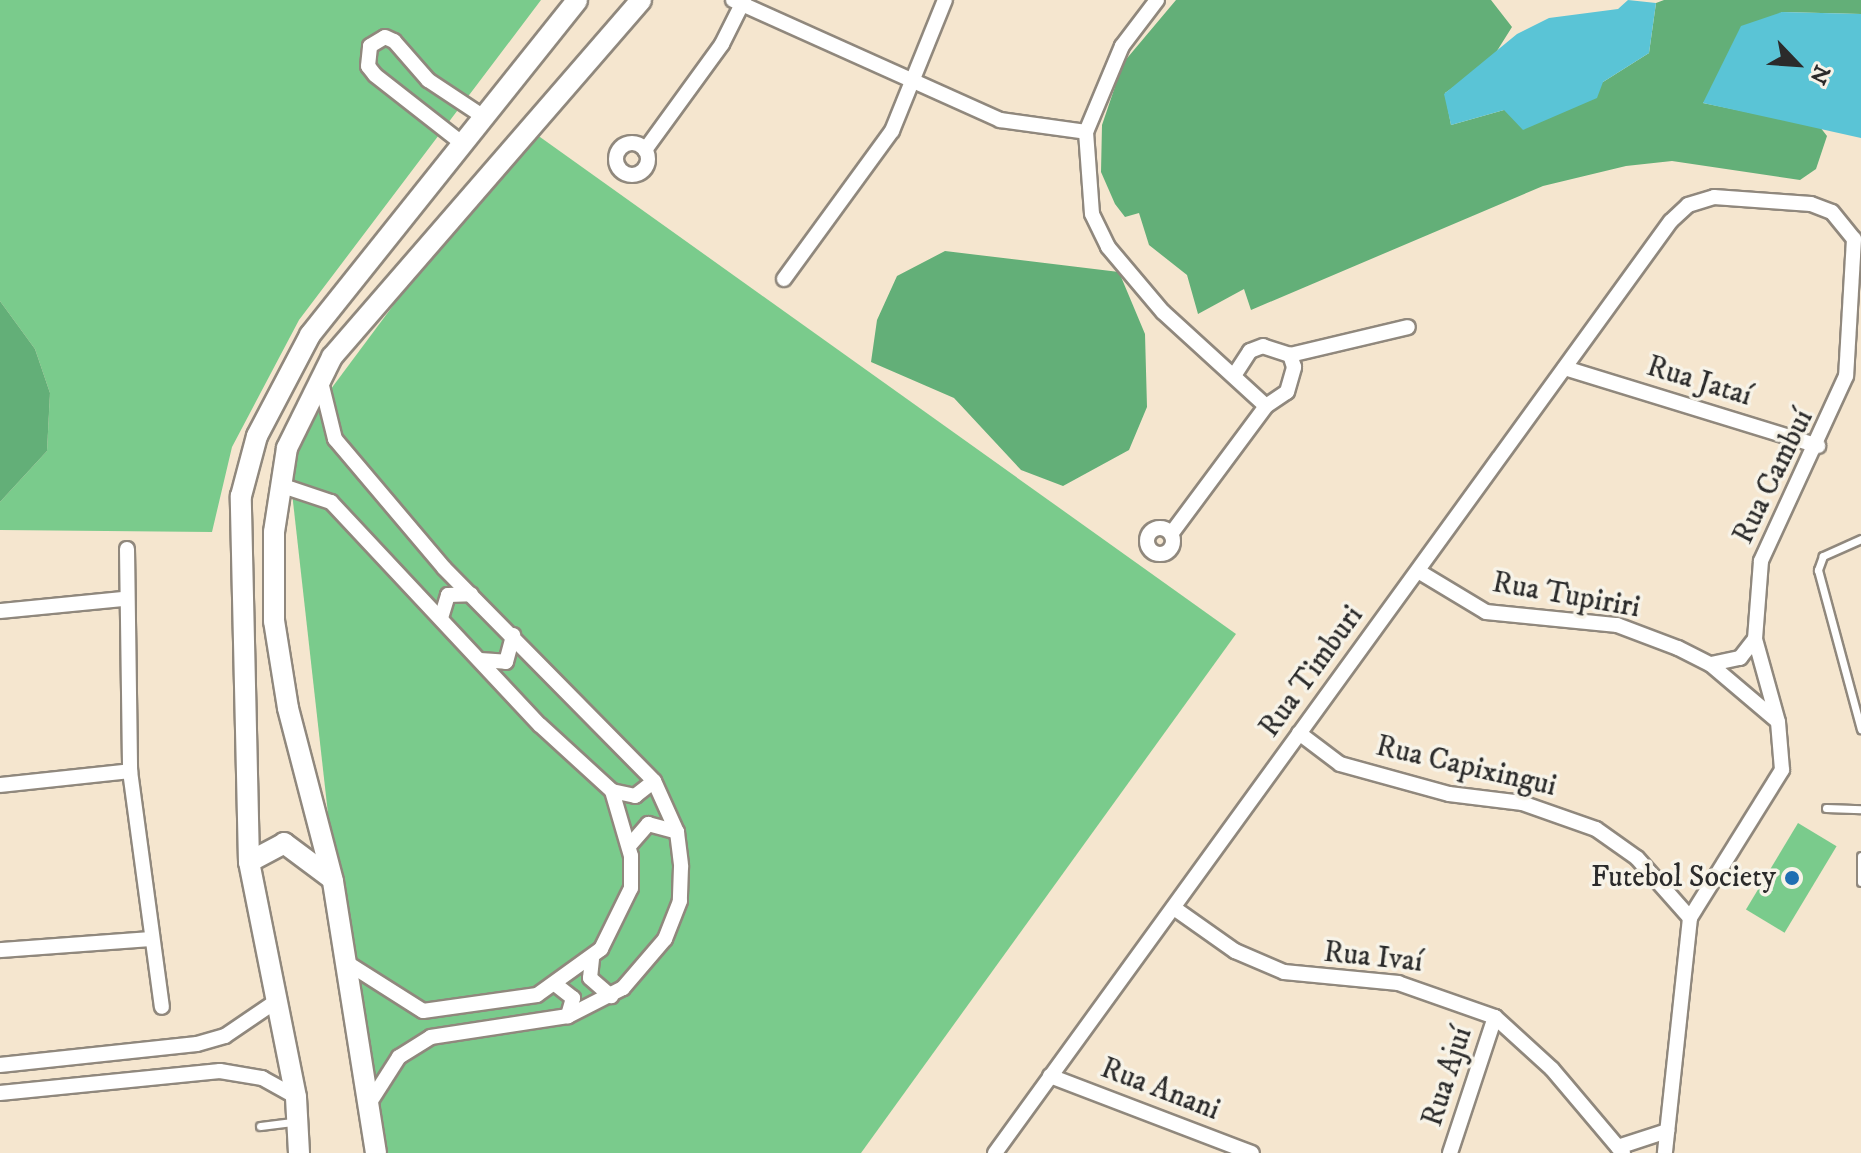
<!DOCTYPE html>
<html>
<head>
<meta charset="utf-8">
<style>
  body { margin:0 }
  #map { position:relative; width:1861px; height:1153px; overflow:hidden; background:#f5e6cf; font-family:"IM FELL DW Pica",serif }
  div>[style] { position:absolute }
  [style*='--x'] { left:calc(var(--x)*1px); top:calc(var(--y)*1px); width:calc(var(--w)*1px); rotate:calc(var(--a)*1deg) }
  .green>* { inset:0; background:#7acb8c; transform-origin:0 0 }
  .forest>* { inset:0; background:#63af78 }
  .water>* { inset:0; background:#5ac4d6 }
  .roads { filter:drop-shadow(2px 0 #90887d) drop-shadow(-2px 0 #90887d) drop-shadow(0 2px #90887d) drop-shadow(0 -2px #90887d) }
  .service>* { height:7px; margin:-3.5px; padding:0 3.5px; transform-origin:3.5px; border-radius:3.5px; background:#fff }
  .minor>* { height:14px; margin:-7px; padding:0 7px; transform-origin:7px; border-radius:7px; background:#fff }
  .minor>.ring { margin:-7px; padding:0; box-sizing:content-box; background:none; border:14px solid #fff; border-radius:50% }
  .secondary>* { height:20px; margin:-10px; padding:0 10px; transform-origin:10px; border-radius:10px; background:#fff }
  .dots>* { width:22px; height:22px; translate:-50% -50%; box-sizing:border-box; border:4px solid #f7f3e8; border-radius:50% }
  span { translate:-50% -50%; white-space:nowrap; text-align:center; line-height:1.15; -webkit-text-stroke:7px #f7f3e8; paint-order:stroke }
  .street-label { font-size:30px; color:#2b2b2b }
  .poi-label { font-size:30px; color:#2b2b2b }
  .right { translate:-100% -50%; text-align:right }
  .north { position:absolute; left:1757px; top:24px; width:80px; height:80px; -webkit-text-stroke:6px #f7f3e8; paint-order:stroke; rotate:115deg; font-size:22px; font-weight:700; line-height:32px; text-align:center; color:#2b2b2b }
  .north::after { content:''; display:block; margin:auto; width:28px; height:36px; background:#2b2b2b; clip-path:polygon(50% 0,100% 100%,50% 72%,0 100%) }
</style>
</head>
<body>
<div id="map">
  <div class="green">
    <i style="clip-path:polygon(0 0,541px 0,299px 320px,232px 447px,212px 532px,0 530px,0 502px,47px 451px,50px 393px,35px 349px,0 301px)"></i>
    <i style="clip-path:polygon(526px 127px,1236px 634px,861px 1153px,366px 1153px,287px 448px)"></i>
    <i style="left:1798px;top:823px;width:45px;height:101px;rotate:31deg"></i>
  </div>
  <div class="forest">
    <i style="clip-path:polygon(1176px 0,1491px 0,1512px 27px,1490px 62px,1445px 93px,1451px 125px,1603px 82px,1649px 53px,1656px 3px,1664px 0,1861px 0,1861px 14px,1782px 12px,1703px 103px,1820px 127px,1827px 136px,1816px 169px,1800px 180px,1672px 161px,1626px 166px,1543px 186px,1251px 310px,1244px 289px,1198px 314px,1187px 275px,1149px 245px,1139px 213px,1125px 217px,1115px 204px,1101px 172px,1102px 125px,1123px 63px)"></i>
    <i style="clip-path:polygon(945px 251px,1119px 272px,1145px 334px,1147px 407px,1129px 450px,1063px 486px,1021px 470px,954px 398px,871px 362px,877px 320px,897px 276px)"></i>
    <i style="clip-path:polygon(0 301px,35px 349px,50px 393px,47px 451px,0 502px)"></i>
  </div>
  <div class="water">
    <i style="clip-path:polygon(1628px 0,1656px 3px,1649px 53px,1603px 82px,1597px 98px,1523px 130px,1504px 110px,1451px 125px,1444px 94px,1517px 34px,1549px 18px,1618px 9px)"></i>
    <i style="clip-path:polygon(1782px 12px,1861px 14px,1861px 138px,1703px 103px,1741px 26px)"></i>
  </div>
  <div class="roads">
    <div class="service">
      <i style="--x:1861;--y:539;--w:42;--a:155.9"></i>
      <i style="--x:1823;--y:556;--w:15;--a:110"></i>
      <i style="--x:1818;--y:570;--w:165;--a:74.9"></i>
      <i style="--x:1826;--y:808;--w:35;--a:2"></i>
      <i style="--x:1861;--y:856;--w:26;--a:90"></i>
      <i style="--x:260;--y:1126;--w:35;--a:-7"></i>
    </div>
    <div class="minor">
      <i style="--x:733;--y:0;--w:293;--a:24.2"></i>
      <i style="--x:1000;--y:120;--w:87;--a:7.9"></i>
      <i style="--x:1157;--y:0;--w:58;--a:127.3"></i>
      <i style="--x:1122;--y:46;--w:93;--a:112.7"></i>
      <i style="--x:1086;--y:132;--w:82;--a:85.8"></i>
      <i style="--x:1092;--y:214;--w:37;--a:64"></i>
      <i style="--x:1108;--y:247;--w:85;--a:49.8"></i>
      <i style="--x:1163;--y:312;--w:139;--a:42.4"></i>
      <i class="ring" style="left:616px;top:143px;width:18px;height:18px"></i>
      <i style="--x:463;--y:144;--w:112;--a:-141.9"></i>
      <i style="--x:375;--y:75;--w:11;--a:-128"></i>
      <i style="--x:368;--y:66;--w:20;--a:-84"></i>
      <i style="--x:370;--y:46;--w:17;--a:-31"></i>
      <i style="--x:385;--y:37;--w:10;--a:24"></i>
      <i style="--x:394;--y:41;--w:52;--a:48.9"></i>
      <i style="--x:428;--y:80;--w:67;--a:33.5"></i>
      <i style="--x:645;--y:150;--w:131;--a:-54"></i>
      <i style="--x:722;--y:44;--w:49;--a:-63.4"></i>
      <i style="--x:784;--y:279;--w:183;--a:-53.9"></i>
      <i style="--x:892;--y:131;--w:141;--a:-68"></i>
      <i style="--x:1290;--y:355;--w:121;--a:-13.3"></i>
      <i style="--x:1565;--y:368;--w:265;--a:17.1"></i>
      <i style="--x:320;--y:378;--w:63;--a:76.2"></i>
      <i style="--x:335;--y:439;--w:169;--a:49.8"></i>
      <i style="--x:444;--y:568;--w:299;--a:45.4"></i>
      <i style="--x:654;--y:781;--w:56;--a:65.7"></i>
      <i style="--x:677;--y:832;--w:35;--a:83"></i>
      <i style="--x:681;--y:867;--w:34;--a:92"></i>
      <i style="--x:680;--y:901;--w:41;--a:111.5"></i>
      <i style="--x:665;--y:939;--w:65;--a:130.6"></i>
      <i style="--x:623;--y:988;--w:62;--a:153"></i>
      <i style="--x:568;--y:1016;--w:139;--a:171.3"></i>
      <i style="--x:431;--y:1037;--w:38;--a:148"></i>
      <i style="--x:399;--y:1057;--w:56;--a:122.6"></i>
      <i style="--x:280;--y:485;--w:54;--a:18.4"></i>
      <i style="--x:331;--y:502;--w:306;--a:46.9"></i>
      <i style="--x:540;--y:725;--w:98;--a:42.5"></i>
      <i style="--x:612;--y:791;--w:68;--a:73.7"></i>
      <i style="--x:631;--y:856;--w:32;--a:90"></i>
      <i style="--x:631;--y:888;--w:68;--a:116.2"></i>
      <i style="--x:601;--y:949;--w:79;--a:144.3"></i>
      <i style="--x:537;--y:995;--w:115;--a:172"></i>
      <i style="--x:423;--y:1011;--w:88;--a:-147.6"></i>
      <i class="ring" style="left:1147px;top:528px;width:12px;height:12px"></i>
      <i style="--x:1171;--y:534;--w:159;--a:-53.4"></i>
      <i style="--x:1266;--y:406;--w:25;--a:-34"></i>
      <i style="--x:1287;--y:392;--w:26;--a:-74"></i>
      <i style="--x:1294;--y:367;--w:13;--a:-108"></i>
      <i style="--x:1290;--y:355;--w:28;--a:-162"></i>
      <i style="--x:1263;--y:346;--w:14;--a:159"></i>
      <i style="--x:1250;--y:351;--w:27;--a:123"></i>
      <i style="--x:127;--y:549;--w:222;--a:89.2"></i>
      <i style="--x:130;--y:771;--w:238;--a:82.3"></i>
      <i style="--x:1418;--y:571;--w:79;--a:31.1"></i>
      <i style="--x:1486;--y:612;--w:132;--a:5.7"></i>
      <i style="--x:1617;--y:625;--w:65;--a:20.7"></i>
      <i style="--x:1678;--y:648;--w:36;--a:27"></i>
      <i style="--x:1710;--y:664;--w:87;--a:40.3"></i>
      <i style="--x:0;--y:611;--w:124;--a:-5.6"></i>
      <i style="--x:441;--y:618;--w:24;--a:-73"></i>
      <i style="--x:448;--y:595;--w:23;--a:-2"></i>
      <i style="--x:480;--y:660;--w:26;--a:4"></i>
      <i style="--x:506;--y:662;--w:28;--a:-75"></i>
      <i style="--x:1711;--y:664;--w:30;--a:-12"></i>
      <i style="--x:1740;--y:658;--w:24;--a:-52"></i>
      <i style="--x:1299;--y:733;--w:51;--a:37.1"></i>
      <i style="--x:1340;--y:764;--w:113;--a:15.4"></i>
      <i style="--x:1449;--y:794;--w:74;--a:7"></i>
      <i style="--x:1522;--y:803;--w:78;--a:19.4"></i>
      <i style="--x:1596;--y:829;--w:50;--a:35.3"></i>
      <i style="--x:1637;--y:858;--w:80;--a:48.5"></i>
      <i style="--x:0;--y:785;--w:131;--a:-6.1"></i>
      <i style="--x:612;--y:791;--w:24;--a:12"></i>
      <i style="--x:635;--y:796;--w:24;--a:-38"></i>
      <i style="--x:630;--y:845;--w:28;--a:-49"></i>
      <i style="--x:648;--y:824;--w:30;--a:15"></i>
      <i style="--x:1174;--y:908;--w:75;--a:35.2"></i>
      <i style="--x:1235;--y:951;--w:53;--a:23.2"></i>
      <i style="--x:1284;--y:972;--w:115;--a:5.5"></i>
      <i style="--x:1398;--y:983;--w:103;--a:19.3"></i>
      <i style="--x:1495;--y:1017;--w:77;--a:42.4"></i>
      <i style="--x:1552;--y:1069;--w:110;--a:49.8"></i>
      <i style="--x:0;--y:950;--w:151;--a:-4.2"></i>
      <i style="--x:592;--y:959;--w:19;--a:96"></i>
      <i style="--x:590;--y:978;--w:28;--a:41"></i>
      <i style="--x:555;--y:984;--w:23;--a:38"></i>
      <i style="--x:573;--y:998;--w:19;--a:106"></i>
      <i style="--x:0;--y:1065;--w:198;--a:-6.1"></i>
      <i style="--x:197;--y:1044;--w:29;--a:-16"></i>
      <i style="--x:225;--y:1036;--w:60;--a:-34.2"></i>
      <i style="--x:1050;--y:1076;--w:216;--a:20.9"></i>
      <i style="--x:0;--y:1093;--w:221;--a:-5.7"></i>
      <i style="--x:220;--y:1071;--w:43;--a:9.5"></i>
      <i style="--x:262;--y:1078;--w:39;--a:29"></i>
      <i style="--x:1618;--y:1147;--w:52;--a:-18.1"></i>
      <i style="--x:995;--y:1153;--w:1151;--a:-54.05"></i>
      <i style="--x:1671;--y:221;--w:23;--a:-43"></i>
      <i style="--x:1688;--y:205;--w:27;--a:-17"></i>
      <i style="--x:1714;--y:197;--w:97;--a:4.1"></i>
      <i style="--x:1811;--y:204;--w:22;--a:21"></i>
      <i style="--x:1832;--y:212;--w:35;--a:51"></i>
      <i style="--x:1854;--y:239;--w:137;--a:93.3"></i>
      <i style="--x:1846;--y:376;--w:204;--a:114.7"></i>
      <i style="--x:1761;--y:561;--w:78;--a:94.4"></i>
      <i style="--x:1755;--y:639;--w:86;--a:74.5"></i>
      <i style="--x:1778;--y:722;--w:48;--a:85.2"></i>
      <i style="--x:1782;--y:770;--w:174;--a:121.9"></i>
      <i style="--x:1690;--y:918;--w:236;--a:96.1"></i>
      <i style="--x:1450;--y:1153;--w:143;--a:-71.7"></i>
    </div>
    <div class="secondary">
      <i style="--x:249;--y:862;--w:40;--a:-28"></i>
      <i style="--x:284;--y:843;--w:59;--a:36.7"></i>
      <i style="--x:299;--y:1153;--w:56;--a:-93.1"></i>
      <i style="--x:296;--y:1097;--w:240;--a:-101.3"></i>
      <i style="--x:249;--y:862;--w:366;--a:-91.3"></i>
      <i style="--x:241;--y:496;--w:62;--a:-75.1"></i>
      <i style="--x:257;--y:436;--w:114;--a:-62.3"></i>
      <i style="--x:310;--y:335;--w:428;--a:-51.4"></i>
      <i style="--x:376;--y:1153;--w:275;--a:-99"></i>
      <i style="--x:333;--y:881;--w:179;--a:-104.6"></i>
      <i style="--x:288;--y:708;--w:88;--a:-99.1"></i>
      <i style="--x:274;--y:621;--w:89;--a:-90"></i>
      <i style="--x:274;--y:532;--w:85;--a:-81.2"></i>
      <i style="--x:287;--y:448;--w:102;--a:-63.7"></i>
      <i style="--x:332;--y:357;--w:472;--a:-49.1"></i>
    </div>
  </div>
  <div class="dots">
    <i style="left:1792px;top:878px;background:#1f6fb2"></i>
  </div>
  <div class="street-label">
    <span style="left:1699px;top:382px;rotate:17deg">Rua Jataí</span>
    <span style="left:1774px;top:477px;rotate:-64deg">Rua Cambuí</span>
    <span style="left:1566px;top:596px;rotate:10deg">Rua Tupiriri</span>
    <span style="left:1312px;top:672px;rotate:-54deg">Rua Timburi</span>
    <span style="left:1466px;top:767px;rotate:13deg">Rua Capixingui</span>
    <span style="left:1373px;top:958px;rotate:6deg">Rua Ivaí</span>
    <span style="left:1448px;top:1077px;rotate:-72deg">Rua Ajuí</span>
    <span style="left:1160px;top:1090px;rotate:21deg">Rua Anani</span>
  </div>
  <div class="poi-label">
    <span class="right" style="left:1776px;top:878px">Futebol Society</span>
  </div>
  <div class="north">N</div>
</div>
</body>
</html>
